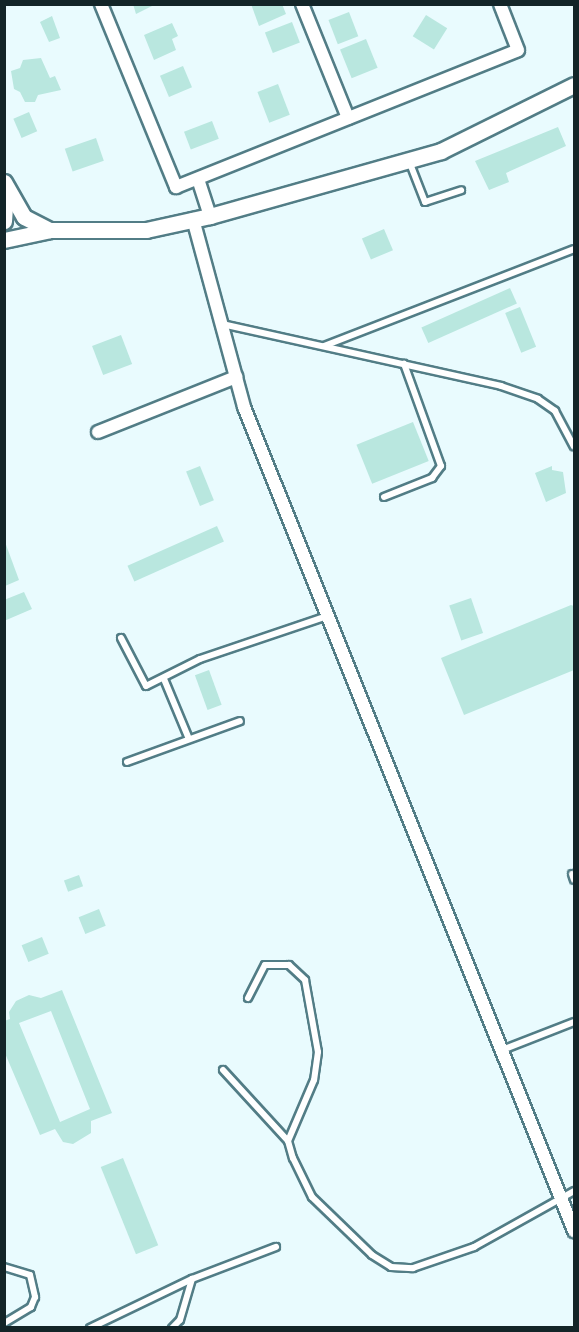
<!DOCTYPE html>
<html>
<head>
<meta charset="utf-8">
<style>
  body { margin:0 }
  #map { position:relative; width:579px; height:1332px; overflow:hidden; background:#e9fbfe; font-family:Commissioner,sans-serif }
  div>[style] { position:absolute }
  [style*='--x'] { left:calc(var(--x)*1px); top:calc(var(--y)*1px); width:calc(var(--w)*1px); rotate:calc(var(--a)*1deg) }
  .building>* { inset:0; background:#b9e7df; transform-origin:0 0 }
  .roads { filter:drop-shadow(2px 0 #527d86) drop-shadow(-2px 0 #527d86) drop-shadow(0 2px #527d86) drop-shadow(0 -2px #527d86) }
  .service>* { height:6px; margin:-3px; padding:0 3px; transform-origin:3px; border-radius:3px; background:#fff }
  .minor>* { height:12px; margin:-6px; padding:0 6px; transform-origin:6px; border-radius:6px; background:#fff }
  .tertiary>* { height:15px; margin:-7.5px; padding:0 7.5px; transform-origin:7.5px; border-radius:7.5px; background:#fff }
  span { translate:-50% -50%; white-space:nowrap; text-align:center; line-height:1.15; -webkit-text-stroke:4.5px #fff; paint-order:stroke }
  .frame { position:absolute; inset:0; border:6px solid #132528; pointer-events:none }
</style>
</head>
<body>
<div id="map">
  <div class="building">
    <i style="clip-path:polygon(133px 4px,156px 4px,136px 14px)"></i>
    <i style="clip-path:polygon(251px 4px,282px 4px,286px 14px,259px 26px)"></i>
    <i style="left:349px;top:12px;width:26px;height:22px;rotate:69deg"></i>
    <i style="left:426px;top:15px;width:25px;height:25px;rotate:32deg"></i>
    <i style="clip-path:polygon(52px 16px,60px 38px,49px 42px,40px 22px)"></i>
    <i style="left:292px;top:22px;width:22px;height:29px;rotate:69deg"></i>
    <i style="clip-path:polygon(172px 23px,178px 36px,172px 39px,176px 50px,154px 60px,144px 35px)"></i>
    <i style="left:366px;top:39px;width:31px;height:28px;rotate:68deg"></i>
    <i style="clip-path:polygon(41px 58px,50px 78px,55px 76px,61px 90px,38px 95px,35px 102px,25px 102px,20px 92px,14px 89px,11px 71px,20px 68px,23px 60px)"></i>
    <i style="left:183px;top:66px;width:23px;height:25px;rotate:67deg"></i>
    <i style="left:278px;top:84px;width:33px;height:22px;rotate:69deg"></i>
    <i style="left:29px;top:112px;width:21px;height:17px;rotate:67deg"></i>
    <i style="left:212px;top:121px;width:19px;height:30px;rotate:69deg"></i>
    <i style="clip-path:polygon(558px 127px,566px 146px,506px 173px,509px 182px,489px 190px,475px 161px)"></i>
    <i style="left:96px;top:138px;width:24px;height:33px;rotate:71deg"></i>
    <i style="left:384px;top:229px;width:23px;height:24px;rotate:67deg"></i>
    <i style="left:510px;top:288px;width:17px;height:97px;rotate:66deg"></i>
    <i style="left:520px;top:307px;width:43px;height:16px;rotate:68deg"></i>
    <i style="left:121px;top:335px;width:31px;height:31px;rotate:69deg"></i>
    <i style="left:413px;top:422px;width:42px;height:61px;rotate:68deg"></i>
    <i style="left:200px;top:466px;width:37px;height:15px;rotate:68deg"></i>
    <i style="clip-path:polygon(552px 466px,552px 470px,563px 472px,566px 493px,546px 502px,535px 473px)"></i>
    <i style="left:217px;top:526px;width:17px;height:98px;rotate:66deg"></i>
    <i style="clip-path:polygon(5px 542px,19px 580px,5px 586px)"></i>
    <i style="clip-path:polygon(24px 592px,32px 609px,4px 621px,4px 600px)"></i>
    <i style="left:471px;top:598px;width:37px;height:23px;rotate:71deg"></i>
    <i style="clip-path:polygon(571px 605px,574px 606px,574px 670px,464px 715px,441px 658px)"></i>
    <i style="left:209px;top:670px;width:37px;height:15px;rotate:70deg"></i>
    <i style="left:79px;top:875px;width:12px;height:16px;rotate:70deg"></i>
    <i style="left:99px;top:909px;width:18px;height:22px;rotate:68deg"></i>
    <i style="left:42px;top:937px;width:18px;height:22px;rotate:68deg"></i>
    <i style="clip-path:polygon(evenodd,62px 990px,112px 1113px,91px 1121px,91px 1133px,73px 1144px,63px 1142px,55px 1129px,40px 1135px,4px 1051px,4px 1021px,10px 1019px,9px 1012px,16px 1001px,29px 995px,41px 998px,62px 990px,51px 1011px,90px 1109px,60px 1122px,19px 1023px,51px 1011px)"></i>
    <i style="left:123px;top:1158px;width:94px;height:24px;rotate:68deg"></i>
  </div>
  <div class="roads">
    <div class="service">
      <i style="--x:409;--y:161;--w:44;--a:68.7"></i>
      <i style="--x:425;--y:202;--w:38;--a:-18"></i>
      <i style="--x:222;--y:324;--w:286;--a:12.5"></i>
      <i style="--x:501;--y:386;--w:39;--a:19"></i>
      <i style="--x:538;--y:399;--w:21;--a:35"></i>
      <i style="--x:555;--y:411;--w:40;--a:62"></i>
      <i style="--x:324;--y:346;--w:268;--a:-21.2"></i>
      <i style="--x:384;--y:497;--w:52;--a:-21.6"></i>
      <i style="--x:432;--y:478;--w:15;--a:-53"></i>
      <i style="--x:441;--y:466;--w:109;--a:-109.9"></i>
      <i style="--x:121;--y:638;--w:54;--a:62.5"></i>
      <i style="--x:146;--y:686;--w:60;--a:-26.6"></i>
      <i style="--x:200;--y:659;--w:134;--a:-18.7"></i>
      <i style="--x:164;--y:679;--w:65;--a:67.4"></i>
      <i style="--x:127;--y:762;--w:120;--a:-19.9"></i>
      <i style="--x:572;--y:874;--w:6;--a:72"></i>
      <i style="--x:248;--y:998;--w:37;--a:-63"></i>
      <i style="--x:265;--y:965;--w:24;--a:0"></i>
      <i style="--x:289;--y:965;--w:22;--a:43"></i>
      <i style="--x:305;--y:980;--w:73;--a:79.8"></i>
      <i style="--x:318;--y:1052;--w:28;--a:98"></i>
      <i style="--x:314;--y:1080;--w:66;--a:113.1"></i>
      <i style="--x:288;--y:1141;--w:18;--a:74"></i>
      <i style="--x:293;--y:1158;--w:43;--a:64"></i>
      <i style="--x:312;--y:1197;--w:83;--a:44"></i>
      <i style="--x:372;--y:1255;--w:22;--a:32"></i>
      <i style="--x:391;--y:1267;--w:22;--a:3"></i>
      <i style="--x:413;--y:1268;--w:65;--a:-19"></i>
      <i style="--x:474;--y:1247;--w:115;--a:-29.2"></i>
      <i style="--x:502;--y:1050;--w:77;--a:-21.3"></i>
      <i style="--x:223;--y:1070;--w:96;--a:47.5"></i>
      <i style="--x:4;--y:1267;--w:27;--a:17"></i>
      <i style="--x:30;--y:1275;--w:23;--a:77"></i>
      <i style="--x:35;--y:1297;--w:11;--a:112"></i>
      <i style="--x:31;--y:1307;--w:31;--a:149"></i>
      <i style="--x:90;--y:1328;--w:113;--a:-25.7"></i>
      <i style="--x:172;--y:1328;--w:11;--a:-45"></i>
      <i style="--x:180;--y:1320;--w:43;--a:-73.7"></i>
      <i style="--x:192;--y:1279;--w:90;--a:-20.9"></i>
    </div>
    <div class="minor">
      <i style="--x:101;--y:4;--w:198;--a:67.7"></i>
      <i style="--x:176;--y:187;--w:368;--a:-21.8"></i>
      <i style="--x:518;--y:50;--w:49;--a:-111.4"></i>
      <i style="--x:302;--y:4;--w:123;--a:68"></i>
      <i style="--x:198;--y:179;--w:39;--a:72"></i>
      <i style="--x:193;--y:219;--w:195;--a:74.8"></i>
      <i style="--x:244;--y:407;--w:888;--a:68.17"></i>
      <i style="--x:98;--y:432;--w:149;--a:-21.7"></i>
    </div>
    <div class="tertiary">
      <i style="--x:4;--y:182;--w:40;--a:60.3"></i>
      <i style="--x:24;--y:217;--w:29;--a:27"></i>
      <i style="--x:4;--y:221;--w:30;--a:-86"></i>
      <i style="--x:4;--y:240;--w:48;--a:-12"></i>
      <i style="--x:51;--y:230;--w:95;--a:0"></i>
      <i style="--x:146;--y:230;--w:66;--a:-12.3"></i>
      <i style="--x:210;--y:216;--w:240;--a:-15.7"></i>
      <i style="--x:441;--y:151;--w:148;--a:-26.4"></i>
    </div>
  </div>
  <div class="frame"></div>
</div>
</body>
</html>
